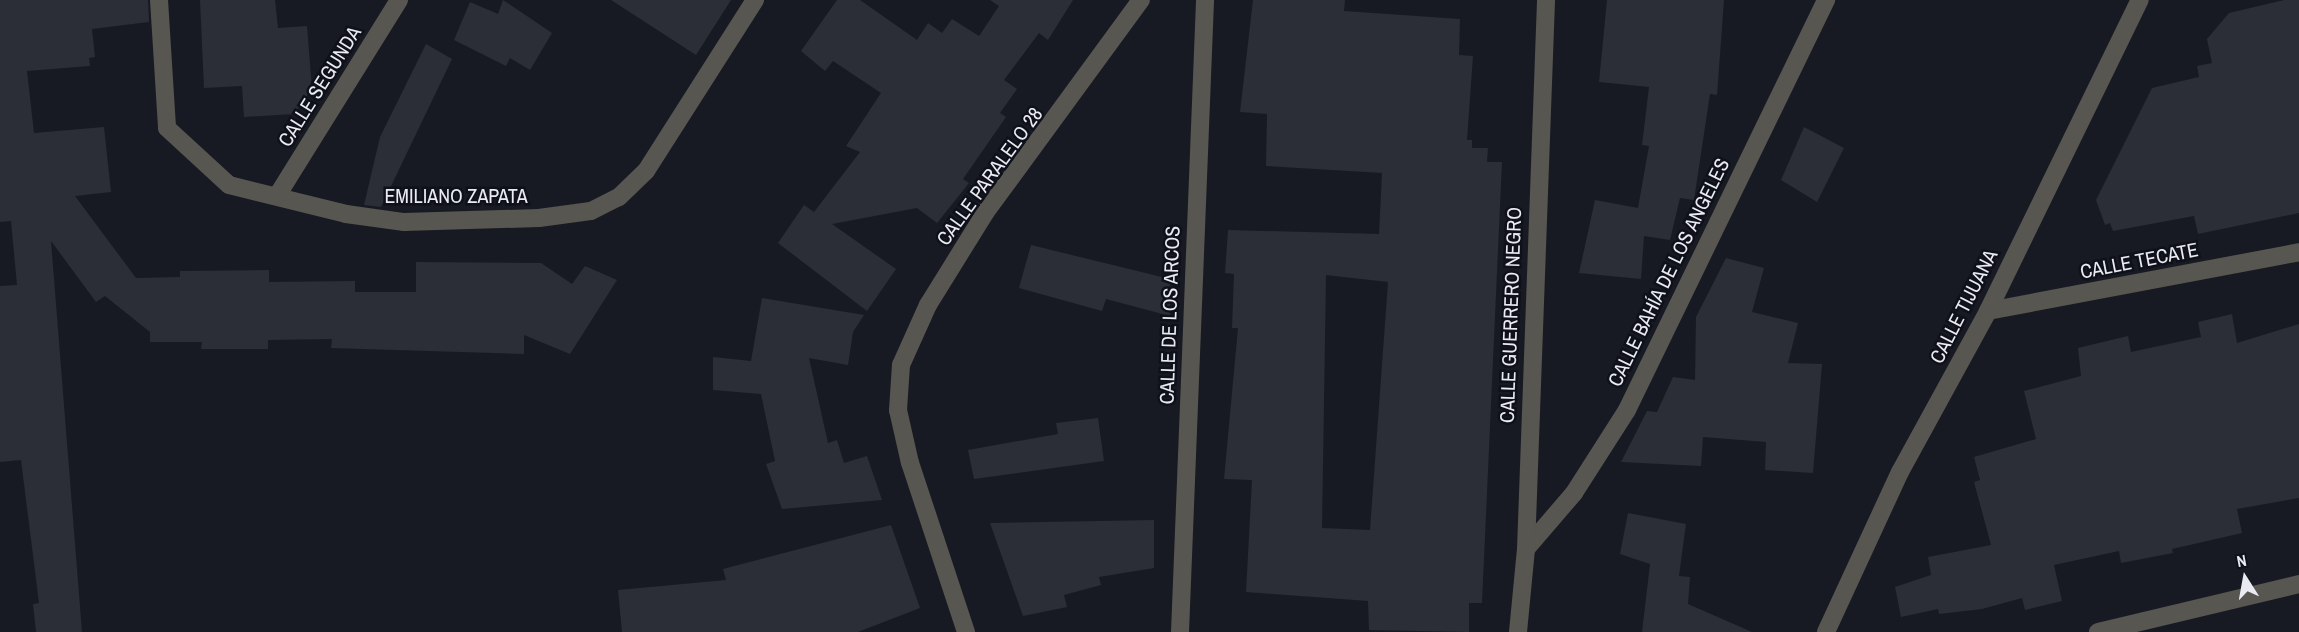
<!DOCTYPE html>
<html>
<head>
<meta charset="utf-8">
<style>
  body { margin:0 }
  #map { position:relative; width:2299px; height:632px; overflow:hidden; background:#181a23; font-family:"Archivo Narrow",sans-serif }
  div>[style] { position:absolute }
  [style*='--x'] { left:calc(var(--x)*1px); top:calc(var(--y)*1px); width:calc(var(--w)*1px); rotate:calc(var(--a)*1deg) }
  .building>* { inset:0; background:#2b2d37 }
  .street>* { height:18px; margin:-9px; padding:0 9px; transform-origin:9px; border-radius:9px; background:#575651 }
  span { translate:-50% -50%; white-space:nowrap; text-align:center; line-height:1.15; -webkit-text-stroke:5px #0f111a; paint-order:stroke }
  .street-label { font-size:20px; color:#eaebf2 }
  .north { position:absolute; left:2215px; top:548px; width:60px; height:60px; -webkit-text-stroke:4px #0f111a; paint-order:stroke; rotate:349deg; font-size:16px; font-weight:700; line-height:24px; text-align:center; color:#eaebf2 }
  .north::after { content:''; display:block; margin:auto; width:21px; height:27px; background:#eaebf2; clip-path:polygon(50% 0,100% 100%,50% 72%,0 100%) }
</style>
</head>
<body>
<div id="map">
  <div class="building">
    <i style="clip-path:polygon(0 0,148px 0,149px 22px,92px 29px,95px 57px,89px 58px,90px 66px,27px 71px,34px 133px,104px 127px,111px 192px,75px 196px,136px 278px,180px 277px,180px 271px,269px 270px,269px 282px,355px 281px,355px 292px,416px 292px,416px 262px,541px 263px,572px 284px,585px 266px,617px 280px,570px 354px,524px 335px,524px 354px,331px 348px,332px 339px,268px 340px,268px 349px,201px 349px,202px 342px,150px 342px,150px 332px,105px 296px,96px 302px,51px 241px,82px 632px,36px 632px,33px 604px,39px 603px,21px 460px,0 462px,0 286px,17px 285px,11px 221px,0 222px)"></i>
    <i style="clip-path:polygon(200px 0,275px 0,278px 28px,307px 26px,312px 89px,294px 114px,244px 117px,242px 86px,204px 88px)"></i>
    <i style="clip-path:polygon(503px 0,552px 33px,530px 70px,510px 58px,506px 66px,454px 40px,470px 2px,498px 14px)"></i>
    <i style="clip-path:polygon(611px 0,731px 0,696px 55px)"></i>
    <i style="clip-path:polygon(837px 0,860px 0,917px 40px,928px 23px,942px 33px,952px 19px,979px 36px,999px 6px,990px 0,1073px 0,1048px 40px,1039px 33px,1004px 80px,1017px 89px,1000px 113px,1006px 117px,963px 179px,969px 183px,937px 223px,917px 208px,832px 224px,896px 269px,867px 311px,778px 243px,804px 205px,814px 212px,860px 152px,846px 146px,881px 93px,833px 61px,825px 71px,801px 51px)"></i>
    <i style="clip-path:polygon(evenodd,1253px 0,1345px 0,1344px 11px,1460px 19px,1459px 55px,1473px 56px,1467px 140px,1472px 140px,1472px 148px,1488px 148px,1487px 162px,1502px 162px,1482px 603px,1469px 603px,1469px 632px,1369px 630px,1368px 601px,1246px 592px,1252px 480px,1224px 479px,1238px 328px,1232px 328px,1234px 274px,1225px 273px,1228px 230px,1379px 234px,1382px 173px,1266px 166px,1267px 114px,1240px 112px,1253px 0,1326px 275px,1388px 282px,1370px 530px,1322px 528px,1326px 275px)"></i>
    <i style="clip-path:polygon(1607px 0,1724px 0,1717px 95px,1710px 94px,1694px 200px,1680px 198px,1670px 240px,1644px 236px,1641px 279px,1579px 273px,1595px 200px,1638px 208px,1649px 146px,1642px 145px,1649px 87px,1599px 82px)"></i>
    <i style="clip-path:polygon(2284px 0,2299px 0,2299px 213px,2198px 234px,2194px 216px,2113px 231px,2110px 223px,2105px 225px,2096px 200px,2152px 88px,2199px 77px,2197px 66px,2212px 63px,2207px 39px,2229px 13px)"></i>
    <i style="clip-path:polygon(426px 44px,452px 59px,381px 207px,364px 205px,380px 137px)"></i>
    <i style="clip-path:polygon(1804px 127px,1844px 148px,1817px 202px,1781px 180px)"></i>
    <i style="clip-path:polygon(1031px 245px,1170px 279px,1170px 316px,1106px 299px,1102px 311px,1019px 288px)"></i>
    <i style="clip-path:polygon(1726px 258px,1764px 268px,1752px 312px,1798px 323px,1788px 363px,1822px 364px,1813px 473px,1765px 470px,1766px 442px,1703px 437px,1701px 466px,1621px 462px,1647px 411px,1657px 412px,1673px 377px,1695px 380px,1696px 317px)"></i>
    <i style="clip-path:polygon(762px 298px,864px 315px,853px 332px,848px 365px,809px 358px,828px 443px,837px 440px,844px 463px,867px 456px,882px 500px,782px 509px,766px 464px,775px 461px,761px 394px,713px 390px,713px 357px,751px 361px)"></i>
    <i style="clip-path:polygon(2232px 314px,2237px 343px,2299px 324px,2299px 498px,2237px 509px,2242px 533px,2172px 549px,2173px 553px,2121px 563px,2119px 551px,2054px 565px,2062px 601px,2025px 610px,2022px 598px,1982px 609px,1939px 614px,1938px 609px,1901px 617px,1895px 587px,1931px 575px,1928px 557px,1991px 545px,1974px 482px,1980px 480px,1974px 457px,2036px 439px,2024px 391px,2081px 376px,2078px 348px,2128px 336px,2131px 352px,2201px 337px,2198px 322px)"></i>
    <i style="clip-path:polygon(1098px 418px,1104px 461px,974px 479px,968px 450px,1058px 434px,1056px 423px)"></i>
    <i style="clip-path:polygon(1628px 513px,1686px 524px,1679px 576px,1690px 577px,1688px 604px,1752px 632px,1642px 632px,1650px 564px,1620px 554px)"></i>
    <i style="clip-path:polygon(1154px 520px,1154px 568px,1099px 577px,1101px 585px,1064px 595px,1067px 607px,1023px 616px,990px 523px)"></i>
    <i style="clip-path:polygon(891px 525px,920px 608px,858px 632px,622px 632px,618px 590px,726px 580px,723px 569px)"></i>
  </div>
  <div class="street">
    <i style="--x:159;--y:0;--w:128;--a:86.4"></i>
    <i style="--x:167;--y:128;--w:84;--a:42.6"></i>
    <i style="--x:229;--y:185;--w:121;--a:13.9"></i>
    <i style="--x:346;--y:214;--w:59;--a:7.9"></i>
    <i style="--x:404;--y:222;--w:135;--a:-1.7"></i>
    <i style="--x:539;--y:218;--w:52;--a:-7.7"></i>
    <i style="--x:591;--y:211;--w:31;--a:-27"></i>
    <i style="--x:619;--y:197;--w:37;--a:-44"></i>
    <i style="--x:646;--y:171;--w:203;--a:-57.5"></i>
    <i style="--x:277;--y:196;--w:231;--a:-58.1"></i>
    <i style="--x:1988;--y:311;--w:317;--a:-10.7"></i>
    <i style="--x:1526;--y:549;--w:74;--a:-49.4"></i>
    <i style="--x:1574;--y:493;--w:98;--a:-57.4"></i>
    <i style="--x:1627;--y:410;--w:456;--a:-64.1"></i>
    <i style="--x:966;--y:632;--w:178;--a:-108.3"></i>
    <i style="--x:910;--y:463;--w:54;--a:-102.8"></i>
    <i style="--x:898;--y:410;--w:45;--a:-86.2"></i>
    <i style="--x:901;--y:365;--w:66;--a:-65.8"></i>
    <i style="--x:928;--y:305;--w:108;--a:-58.2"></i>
    <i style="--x:985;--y:213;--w:264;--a:-53.8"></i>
    <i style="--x:1180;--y:632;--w:632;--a:-87.73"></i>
    <i style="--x:1518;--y:632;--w:83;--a:-84.5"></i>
    <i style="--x:1526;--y:549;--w:549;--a:-87.91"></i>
    <i style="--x:1826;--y:632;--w:176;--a:-65.2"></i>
    <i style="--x:1900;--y:472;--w:183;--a:-61.3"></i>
    <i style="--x:1988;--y:311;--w:346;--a:-64"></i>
    <i style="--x:2098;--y:632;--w:207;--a:-13.4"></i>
  </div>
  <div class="street-label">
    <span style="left:319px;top:86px;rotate:-58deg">CALLE SEGUNDA</span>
    <span style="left:989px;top:176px;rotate:-54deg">CALLE PARALELO 28</span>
    <span style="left:456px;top:195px">EMILIANO ZAPATA</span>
    <span style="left:2139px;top:260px;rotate:-11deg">CALLE TECATE</span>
    <span style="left:1668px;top:272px;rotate:-64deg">CALLE BAHÍA DE LOS ANGELES</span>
    <span style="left:1963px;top:306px;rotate:-63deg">CALLE TIJUANA</span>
    <span style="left:1169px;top:315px;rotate:-88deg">CALLE DE LOS ARCOS</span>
    <span style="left:1510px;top:315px;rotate:-88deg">CALLE GUERRERO NEGRO</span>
  </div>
  <div class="north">N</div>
</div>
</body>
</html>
